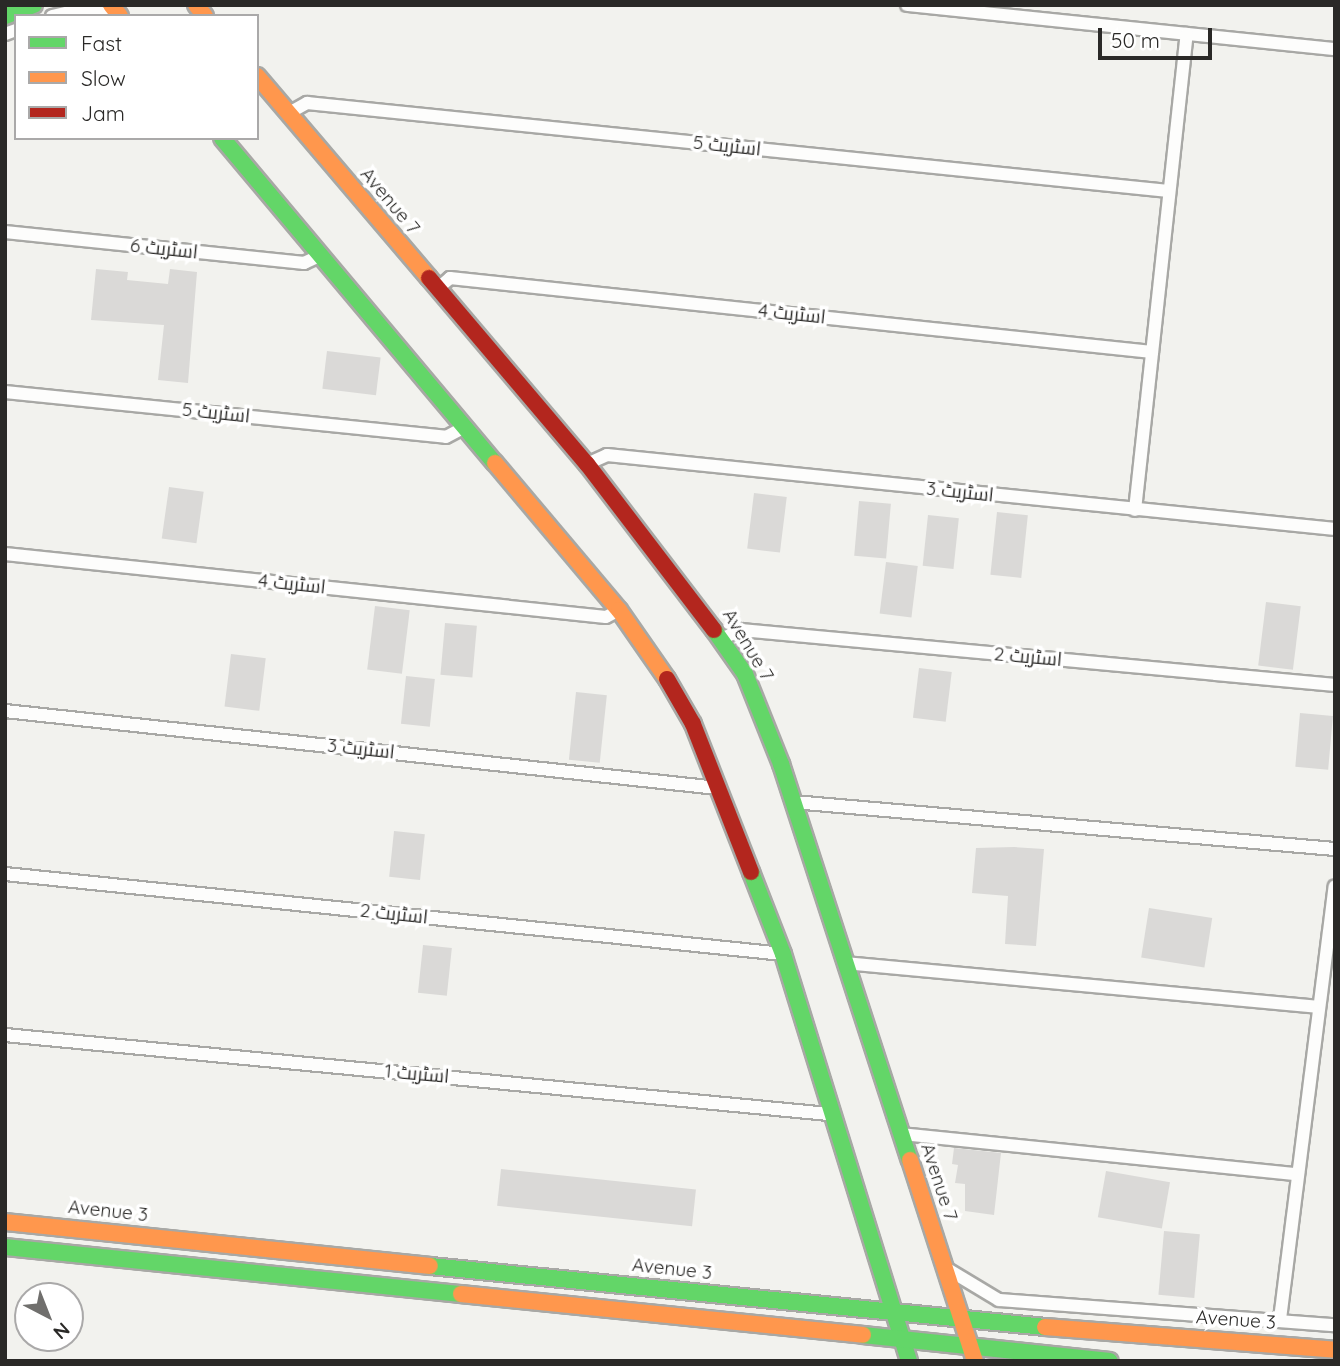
<!DOCTYPE html>
<html>
<head>
<meta charset="utf-8">
<style>
  body { margin:0 }
  #map { position:relative; width:1340px; height:1366px; overflow:hidden; background:#f2f2ee; font-family:Quicksand,Cairo,sans-serif }
  div>[style] { position:absolute }
  [style*='--x'] { left:calc(var(--x)*1px); top:calc(var(--y)*1px); width:calc(var(--w)*1px); rotate:calc(var(--a)*1deg) }
  .building>* { inset:0; background:#dad9d7; transform-origin:0 0 }
  .roads { filter:drop-shadow(2px 0 #a8a8a5) drop-shadow(-2px 0 #a8a8a5) drop-shadow(0 2px #a8a8a5) drop-shadow(0 -2px #a8a8a5) }
  .street>* { height:12px; margin:-6px; padding:0 6px; transform-origin:6px; border-radius:6px; background:#fdfdfc }
  .fast>* { height:16px; margin:-8px; padding:0 8px; transform-origin:8px; border-radius:8px; background:#63d668 }
  .slow>* { height:16px; margin:-8px; padding:0 8px; transform-origin:8px; border-radius:8px; background:#ff974d }
  .jam>* { height:16px; margin:-8px; padding:0 8px; transform-origin:8px; border-radius:8px; background:#b3261e }
  span { translate:-50% -50%; white-space:nowrap; text-align:center; line-height:1.15; -webkit-text-stroke:7px #fff; paint-order:stroke }
  .street-label { font-size:19px; color:#2a2927 }
  .frame { position:absolute; inset:0; border:7px solid #2a2927; pointer-events:none }
  .legend { position:absolute; left:14px; top:14px; width:245px; height:126px; box-sizing:border-box; background:#fff; border:2px solid #aaa9a9; margin:0; padding:9px 12px; list-style:none; font-size:21px; color:#2a2927 }
  .legend li { display:flex; align-items:center; gap:14px; height:35px }
  .legend b { width:35px; border:2px solid #aaa9a9 }
  .north { position:absolute; left:14px; top:1282px; width:70px; height:70px; box-sizing:border-box; background:#fff; border:2px solid #aaa9a9; border-radius:50%; rotate:138deg; font-size:19px; font-weight:700; line-height:28px; text-align:center; color:#2a2927 }
  .north::after { content:''; display:block; margin:auto; width:24px; height:32px; background:#706f6d; clip-path:polygon(50% 0,100% 100%,50% 72%,0 100%) }
  .scale { position:absolute; left:1098px; top:28px; width:114px; height:32px; box-sizing:border-box; border:4px solid #2a2927; border-top:0; padding-left:9px; font-size:21px; line-height:24px; white-space:nowrap; color:#2a2927; -webkit-text-stroke:5px #fff; paint-order:stroke }
</style>
</head>
<body>
<div id="map">
  <div class="building">
    <i style="clip-path:polygon(96px 269px,128px 272px,127px 280px,168px 284px,170px 269px,197px 272px,188px 383px,158px 380px,164px 325px,91px 320px)"></i>
    <i style="left:327px;top:351px;width:54px;height:38px;rotate:7deg"></i>
    <i style="left:169px;top:487px;width:35px;height:52px;rotate:8deg"></i>
    <i style="left:754px;top:493px;width:33px;height:56px;rotate:7deg"></i>
    <i style="left:859px;top:501px;width:32px;height:55px;rotate:5deg"></i>
    <i style="left:997px;top:512px;width:31px;height:63px;rotate:6deg"></i>
    <i style="left:928px;top:515px;width:31px;height:51px;rotate:6deg"></i>
    <i style="left:886px;top:562px;width:32px;height:52px;rotate:7deg"></i>
    <i style="left:1266px;top:602px;width:35px;height:64px;rotate:7deg"></i>
    <i style="left:375px;top:606px;width:35px;height:64px;rotate:7deg"></i>
    <i style="left:445px;top:623px;width:32px;height:52px;rotate:5deg"></i>
    <i style="left:231px;top:654px;width:35px;height:53px;rotate:7deg"></i>
    <i style="left:919px;top:668px;width:33px;height:50px;rotate:7deg"></i>
    <i style="left:406px;top:676px;width:29px;height:48px;rotate:6deg"></i>
    <i style="left:576px;top:692px;width:31px;height:68px;rotate:6deg"></i>
    <i style="left:1300px;top:713px;width:33px;height:54px;rotate:5deg"></i>
    <i style="left:394px;top:831px;width:31px;height:46px;rotate:6deg"></i>
    <i style="clip-path:polygon(1014px 847px,1044px 849px,1036px 946px,1005px 944px,1008px 896px,972px 893px,976px 848px)"></i>
    <i style="left:1149px;top:908px;width:64px;height:50px;rotate:9deg"></i>
    <i style="left:423px;top:945px;width:29px;height:48px;rotate:6deg"></i>
    <i style="clip-path:polygon(954px 1148px,1001px 1153px,994px 1215px,965px 1211px,965px 1184px,955px 1183px,958px 1165px,952px 1164px)"></i>
    <i style="left:501px;top:1169px;width:196px;height:37px;rotate:6deg"></i>
    <i style="left:1106px;top:1171px;width:65px;height:47px;rotate:10deg"></i>
    <i style="left:1164px;top:1231px;width:36px;height:64px;rotate:5deg"></i>
  </div>
  <div class="roads">
    <div class="street">
      <i style="--x:907;--y:5;--w:430;--a:5.9"></i>
      <i style="--x:52;--y:16;--w:35;--a:-13"></i>
      <i style="--x:86;--y:8;--w:25;--a:18"></i>
      <i style="--x:5;--y:34;--w:12;--a:-20"></i>
      <i style="--x:289;--y:113;--w:21;--a:-29"></i>
      <i style="--x:307;--y:103;--w:866;--a:5.83"></i>
      <i style="--x:5;--y:232;--w:301;--a:5.9"></i>
      <i style="--x:304;--y:263;--w:19;--a:-25"></i>
      <i style="--x:437;--y:289;--w:17;--a:-40"></i>
      <i style="--x:450;--y:278;--w:706;--a:6.02"></i>
      <i style="--x:5;--y:392;--w:443;--a:5.8"></i>
      <i style="--x:446;--y:437;--w:21;--a:-28"></i>
      <i style="--x:587;--y:464;--w:22;--a:-24"></i>
      <i style="--x:607;--y:455;--w:732;--a:5.8"></i>
      <i style="--x:1135;--y:510;--w:479;--a:-83.8"></i>
      <i style="--x:5;--y:554;--w:604;--a:5.98"></i>
      <i style="--x:606;--y:617;--w:15;--a:-28"></i>
      <i style="--x:723;--y:638;--w:20;--a:-24"></i>
      <i style="--x:741;--y:630;--w:597;--a:5.29"></i>
      <i style="--x:5;--y:711;--w:716;--a:6.17"></i>
      <i style="--x:793;--y:802;--w:544;--a:4.96"></i>
      <i style="--x:5;--y:874;--w:782;--a:5.87"></i>
      <i style="--x:845;--y:963;--w:476;--a:5.3"></i>
      <i style="--x:5;--y:1035;--w:828;--a:5.48"></i>
      <i style="--x:901;--y:1134;--w:399;--a:5.8"></i>
      <i style="--x:944;--y:1267;--w:64;--a:31"></i>
      <i style="--x:999;--y:1300;--w:337;--a:4.3"></i>
      <i style="--x:1280;--y:1319;--w:436;--a:-82.8"></i>
    </div>
    <div class="fast">
      <i style="--x:5;--y:16;--w:31;--a:-21"></i>
      <i style="--x:222;--y:138;--w:424;--a:50"></i>
      <i style="--x:714;--y:630;--w:54;--a:54.8"></i>
      <i style="--x:745;--y:674;--w:97;--a:68.2"></i>
      <i style="--x:781;--y:764;--w:416;--a:72"></i>
      <i style="--x:751;--y:872;--w:88;--a:68.7"></i>
      <i style="--x:783;--y:954;--w:426;--a:72.8"></i>
      <i style="--x:5;--y:1247;--w:458;--a:5.9"></i>
      <i style="--x:430;--y:1266;--w:618;--a:5.66"></i>
      <i style="--x:863;--y:1335;--w:248;--a:6"></i>
    </div>
    <div class="slow">
      <i style="--x:111;--y:5;--w:14;--a:51"></i>
      <i style="--x:196;--y:5;--w:14;--a:51"></i>
      <i style="--x:257;--y:76;--w:265;--a:49.6"></i>
      <i style="--x:495;--y:463;--w:192;--a:49.9"></i>
      <i style="--x:619;--y:610;--w:84;--a:55.2"></i>
      <i style="--x:910;--y:1160;--w:211;--a:72.1"></i>
      <i style="--x:5;--y:1222;--w:427;--a:5.9"></i>
      <i style="--x:461;--y:1294;--w:404;--a:5.8"></i>
      <i style="--x:1045;--y:1327;--w:291;--a:4.5"></i>
    </div>
    <div class="jam">
      <i style="--x:429;--y:278;--w:244;--a:49.7"></i>
      <i style="--x:587;--y:464;--w:209;--a:52.6"></i>
      <i style="--x:667;--y:679;--w:52;--a:60"></i>
      <i style="--x:693;--y:724;--w:159;--a:68.6"></i>
    </div>
  </div>
  <div class="street-label">
    <span style="left:727px;top:146px;rotate:6deg">اسٹریٹ 5</span>
    <span style="left:390px;top:201px;rotate:50deg">Avenue 7</span>
    <span style="left:164px;top:249px;rotate:6deg">اسٹریٹ 6</span>
    <span style="left:792px;top:314px;rotate:6deg">اسٹریٹ 4</span>
    <span style="left:216px;top:413px;rotate:6deg">اسٹریٹ 5</span>
    <span style="left:960px;top:492px;rotate:6deg">اسٹریٹ 3</span>
    <span style="left:292px;top:584px;rotate:6deg">اسٹریٹ 4</span>
    <span style="left:748px;top:645px;rotate:59deg">Avenue 7</span>
    <span style="left:1028px;top:657px;rotate:5deg">اسٹریٹ 2</span>
    <span style="left:361px;top:749px;rotate:6deg">اسٹریٹ 3</span>
    <span style="left:394px;top:914px;rotate:6deg">اسٹریٹ 2</span>
    <span style="left:417px;top:1074px;rotate:5deg">اسٹریٹ 1</span>
    <span style="left:939px;top:1182px;rotate:72deg">Avenue 7</span>
    <span style="left:108px;top:1211px;rotate:6deg">Avenue 3</span>
    <span style="left:672px;top:1269px;rotate:6deg">Avenue 3</span>
    <span style="left:1236px;top:1320px;rotate:4deg">Avenue 3</span>
  </div>
  <div class="frame"></div>
  <ul class="legend">
  <li><b style="height:9px;background:#63d668"></b>Fast</li>
  <li><b style="height:9px;background:#ff974d"></b>Slow</li>
  <li><b style="height:9px;background:#b3261e"></b>Jam</li>
  </ul>
  <div class="north">N</div>
  <div class="scale">50 m</div>
</div>
</body>
</html>
